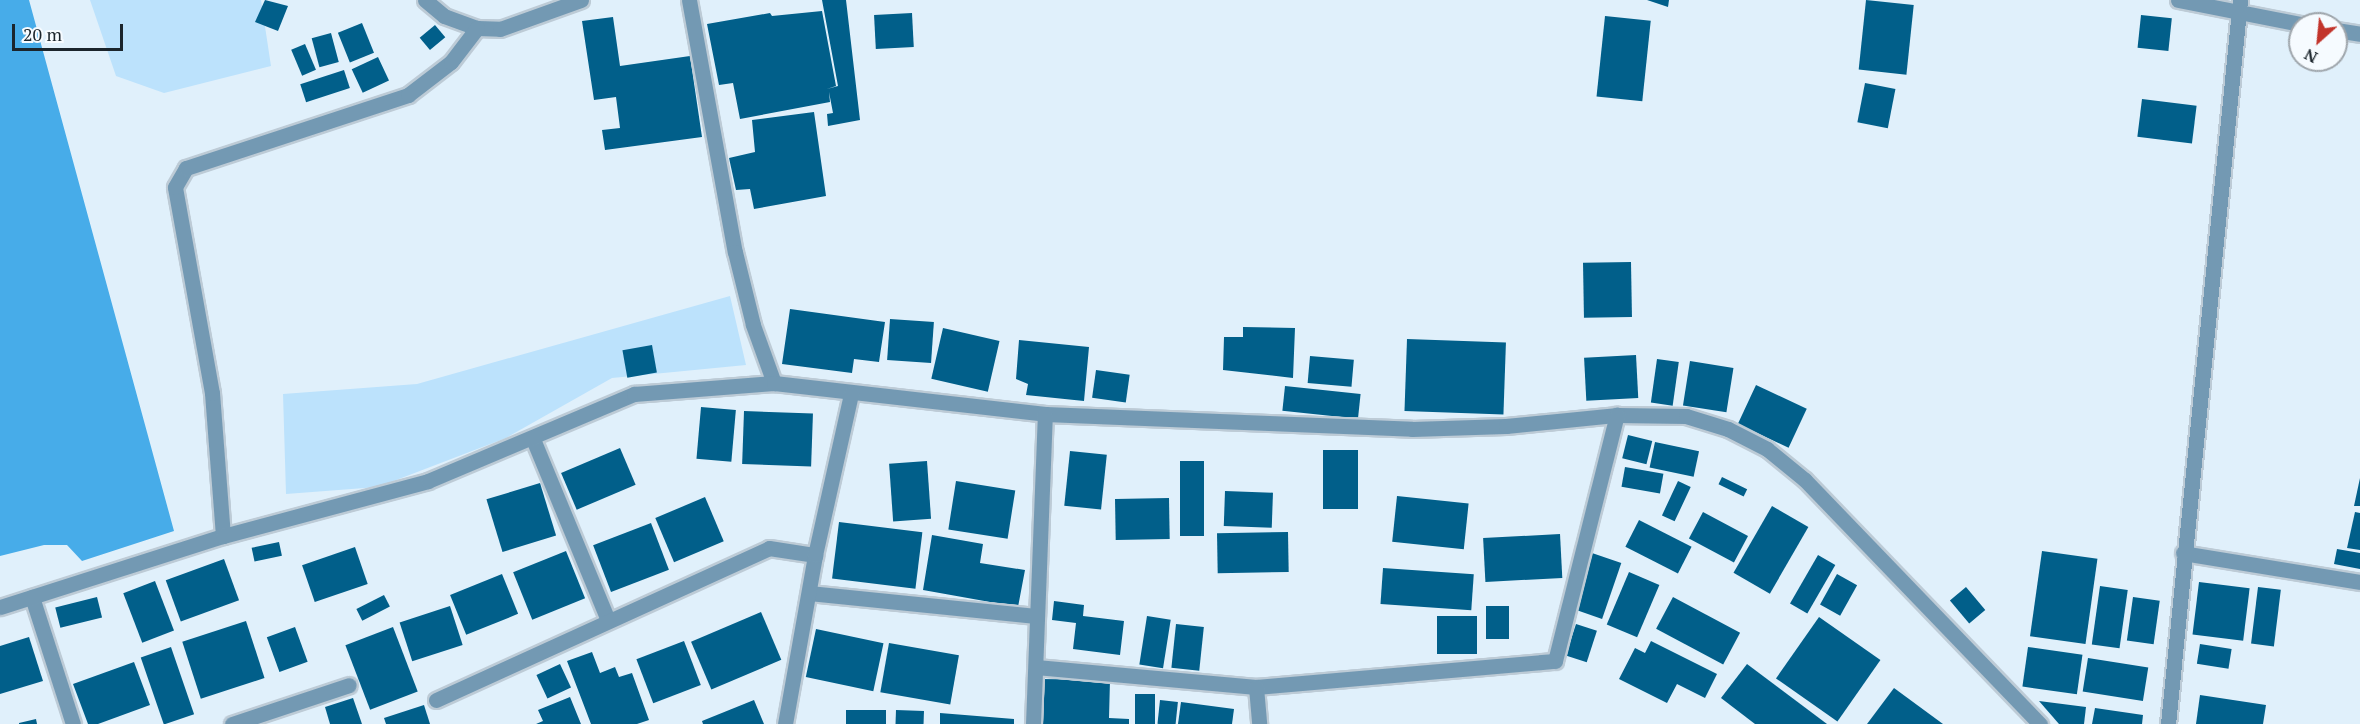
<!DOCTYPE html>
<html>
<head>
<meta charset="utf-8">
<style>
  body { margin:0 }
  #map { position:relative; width:2360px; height:724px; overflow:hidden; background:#e0f0fb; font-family:"PT Serif",serif }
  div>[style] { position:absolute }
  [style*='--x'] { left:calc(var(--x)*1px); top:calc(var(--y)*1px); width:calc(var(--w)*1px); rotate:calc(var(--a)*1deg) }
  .green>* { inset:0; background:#bce2fc }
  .water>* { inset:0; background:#47ace9 }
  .building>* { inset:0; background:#015f8a; transform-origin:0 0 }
  .roads { filter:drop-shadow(2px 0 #bdcbd6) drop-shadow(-2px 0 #bdcbd6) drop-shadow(0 2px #bdcbd6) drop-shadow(0 -2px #bdcbd6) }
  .minor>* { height:15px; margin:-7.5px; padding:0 7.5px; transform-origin:7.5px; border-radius:7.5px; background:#7399b3 }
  span { translate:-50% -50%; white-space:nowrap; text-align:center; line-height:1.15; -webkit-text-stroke:6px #f6fbff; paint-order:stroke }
  .north { position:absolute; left:2288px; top:12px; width:60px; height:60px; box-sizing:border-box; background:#f6fbff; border:2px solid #9ea5ab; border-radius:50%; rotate:207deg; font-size:16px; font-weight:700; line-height:24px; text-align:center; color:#1b252c }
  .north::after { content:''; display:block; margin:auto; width:21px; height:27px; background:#c2342b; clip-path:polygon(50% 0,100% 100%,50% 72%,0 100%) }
  .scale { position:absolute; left:12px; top:24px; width:111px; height:27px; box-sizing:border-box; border:3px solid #1b252c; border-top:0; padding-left:8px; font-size:18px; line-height:21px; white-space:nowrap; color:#1b252c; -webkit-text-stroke:4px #f6fbff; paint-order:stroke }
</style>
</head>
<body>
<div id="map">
  <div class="green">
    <i style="clip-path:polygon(90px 0,261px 0,271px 66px,164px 93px,116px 76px)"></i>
    <i style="clip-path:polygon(730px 296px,746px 365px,612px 378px,506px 438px,378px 487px,286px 494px,283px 394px,417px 384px)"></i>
  </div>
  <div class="water">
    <i style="clip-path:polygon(0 0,29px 0,174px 531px,82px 561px,67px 545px,44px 545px,0 556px)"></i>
  </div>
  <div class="building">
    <i style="clip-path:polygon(265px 0,288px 6px,278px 31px,255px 22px)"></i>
    <i style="clip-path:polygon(822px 0,846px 0,860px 120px,828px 126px,827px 114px,833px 113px,829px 92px,830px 102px,740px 119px,733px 83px,719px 85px,707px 24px,770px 13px,772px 16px,822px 11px,836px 86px,827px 89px,838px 86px)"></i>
    <i style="clip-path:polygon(1647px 0,1669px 0,1668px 7px)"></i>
    <i style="left:1866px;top:0;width:48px;height:70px;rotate:6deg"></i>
    <i style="left:912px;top:13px;width:34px;height:38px;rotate:87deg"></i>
    <i style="left:2141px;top:15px;width:31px;height:33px;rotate:6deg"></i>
    <i style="left:1605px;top:16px;width:46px;height:81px;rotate:6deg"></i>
    <i style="clip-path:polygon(613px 17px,620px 66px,690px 56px,702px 137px,605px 150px,602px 130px,620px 128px,616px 97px,594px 100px,582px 21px)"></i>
    <i style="left:362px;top:23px;width:32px;height:26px;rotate:68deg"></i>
    <i style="left:435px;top:25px;width:16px;height:20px;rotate:50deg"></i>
    <i style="left:331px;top:33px;width:30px;height:20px;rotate:75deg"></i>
    <i style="left:305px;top:44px;width:28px;height:15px;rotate:67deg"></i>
    <i style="left:378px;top:57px;width:26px;height:29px;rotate:65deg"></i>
    <i style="left:344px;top:70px;width:19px;height:46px;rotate:72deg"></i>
    <i style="left:1865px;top:83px;width:31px;height:40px;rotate:11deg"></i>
    <i style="left:2142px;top:99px;width:55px;height:38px;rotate:7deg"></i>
    <i style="clip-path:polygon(814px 112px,826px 196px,754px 209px,750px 189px,736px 190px,729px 158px,755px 152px,752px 120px)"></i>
    <i style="left:1631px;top:262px;width:55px;height:48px;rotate:89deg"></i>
    <i style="clip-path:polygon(790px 309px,885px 322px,879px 362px,854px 359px,852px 373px,782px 364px)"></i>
    <i style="left:890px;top:319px;width:44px;height:41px;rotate:4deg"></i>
    <i style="clip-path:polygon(1243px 327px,1295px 328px,1293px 378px,1223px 370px,1224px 337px,1243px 337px)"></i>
    <i style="left:943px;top:328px;width:58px;height:52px;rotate:13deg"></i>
    <i style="left:1407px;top:339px;width:99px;height:72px;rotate:2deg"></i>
    <i style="clip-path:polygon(1019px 340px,1089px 347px,1084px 401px,1026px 395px,1028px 384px,1016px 379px)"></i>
    <i style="left:652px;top:345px;width:28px;height:30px;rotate:80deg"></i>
    <i style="left:1636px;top:355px;width:43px;height:52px;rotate:87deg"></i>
    <i style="left:1310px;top:356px;width:44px;height:27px;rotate:5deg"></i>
    <i style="left:1657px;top:359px;width:22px;height:44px;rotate:8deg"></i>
    <i style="left:1690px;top:361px;width:44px;height:45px;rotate:9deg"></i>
    <i style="left:1096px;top:370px;width:34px;height:28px;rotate:8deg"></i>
    <i style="left:1756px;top:385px;width:56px;height:43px;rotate:25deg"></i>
    <i style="left:1285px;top:386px;width:76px;height:25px;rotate:6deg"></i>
    <i style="left:701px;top:407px;width:35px;height:52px;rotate:5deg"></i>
    <i style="left:744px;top:411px;width:69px;height:53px;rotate:2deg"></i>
    <i style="left:1628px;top:435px;width:25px;height:24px;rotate:14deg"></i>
    <i style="left:1655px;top:442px;width:45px;height:26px;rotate:12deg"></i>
    <i style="left:620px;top:448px;width:40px;height:64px;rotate:67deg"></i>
    <i style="left:1323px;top:450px;width:35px;height:59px"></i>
    <i style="left:1070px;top:451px;width:37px;height:55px;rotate:6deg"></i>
    <i style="left:927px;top:461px;width:58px;height:38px;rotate:86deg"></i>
    <i style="left:1180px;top:461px;width:24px;height:75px"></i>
    <i style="left:1625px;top:467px;width:39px;height:20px;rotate:10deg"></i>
    <i style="left:1722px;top:477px;width:28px;height:8px;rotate:26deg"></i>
    <i style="clip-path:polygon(2360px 478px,2360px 506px,2354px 506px)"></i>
    <i style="left:956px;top:481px;width:60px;height:49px;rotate:9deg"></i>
    <i style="left:1678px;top:481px;width:14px;height:38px;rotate:25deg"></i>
    <i style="left:540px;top:483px;width:55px;height:56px;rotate:73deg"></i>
    <i style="left:1225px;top:491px;width:48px;height:35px;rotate:2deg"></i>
    <i style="left:1397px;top:496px;width:72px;height:46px;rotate:6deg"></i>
    <i style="left:705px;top:497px;width:48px;height:54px;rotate:67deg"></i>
    <i style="left:1169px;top:498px;width:41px;height:54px;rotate:89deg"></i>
    <i style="left:1772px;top:506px;width:42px;height:77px;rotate:30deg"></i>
    <i style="left:1703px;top:512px;width:51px;height:30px;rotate:28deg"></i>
    <i style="clip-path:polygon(2355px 512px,2360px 513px,2360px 550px,2347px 548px)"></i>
    <i style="left:1639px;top:520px;width:59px;height:30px;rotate:27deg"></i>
    <i style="left:839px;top:522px;width:84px;height:57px;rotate:7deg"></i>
    <i style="left:651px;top:523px;width:50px;height:62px;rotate:69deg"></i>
    <i style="left:1288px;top:532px;width:40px;height:71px;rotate:89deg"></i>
    <i style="left:1560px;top:534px;width:44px;height:77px;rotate:87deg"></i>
    <i style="clip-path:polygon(932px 535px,983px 544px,980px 563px,1025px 570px,1018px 607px,923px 590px)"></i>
    <i style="left:279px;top:542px;width:14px;height:28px;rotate:78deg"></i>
    <i style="left:355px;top:547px;width:39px;height:56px;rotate:71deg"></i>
    <i style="clip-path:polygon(2337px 549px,2360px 553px,2360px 569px,2334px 564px)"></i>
    <i style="left:566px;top:551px;width:51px;height:57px;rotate:68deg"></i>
    <i style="left:2042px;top:551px;width:56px;height:86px;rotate:8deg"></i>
    <i style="left:1592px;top:553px;width:31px;height:59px;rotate:19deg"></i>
    <i style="left:1818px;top:555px;width:20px;height:56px;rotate:30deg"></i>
    <i style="left:224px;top:559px;width:44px;height:62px;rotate:70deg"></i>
    <i style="left:1383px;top:568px;width:91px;height:36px;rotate:4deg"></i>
    <i style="left:1629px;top:572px;width:33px;height:57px;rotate:23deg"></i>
    <i style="left:502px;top:574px;width:43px;height:56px;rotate:68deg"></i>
    <i style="left:1837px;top:574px;width:23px;height:35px;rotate:29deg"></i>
    <i style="left:155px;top:581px;width:53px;height:34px;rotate:69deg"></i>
    <i style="left:2199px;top:582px;width:51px;height:53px;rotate:7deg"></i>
    <i style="left:2100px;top:586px;width:28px;height:59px;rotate:8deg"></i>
    <i style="left:1966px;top:587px;width:30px;height:21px;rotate:50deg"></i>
    <i style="left:2258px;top:587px;width:23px;height:57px;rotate:7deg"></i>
    <i style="left:384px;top:595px;width:13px;height:31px;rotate:63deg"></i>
    <i style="left:97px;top:597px;width:21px;height:43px;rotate:76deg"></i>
    <i style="left:1673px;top:597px;width:76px;height:36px;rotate:28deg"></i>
    <i style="left:2133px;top:597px;width:27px;height:44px;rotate:8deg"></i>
    <i style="clip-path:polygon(1054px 601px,1084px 605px,1083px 616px,1124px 621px,1120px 655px,1073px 649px,1076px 623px,1052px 620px)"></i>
    <i style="left:450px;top:606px;width:41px;height:53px;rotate:72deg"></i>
    <i style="left:1486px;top:606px;width:23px;height:33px"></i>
    <i style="left:761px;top:612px;width:52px;height:76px;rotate:67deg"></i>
    <i style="left:1147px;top:616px;width:24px;height:49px;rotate:9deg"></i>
    <i style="left:1477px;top:616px;width:38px;height:40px;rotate:90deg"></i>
    <i style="left:1819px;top:617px;width:75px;height:75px;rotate:35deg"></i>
    <i style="left:246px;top:621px;width:60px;height:67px;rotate:72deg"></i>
    <i style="left:1176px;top:624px;width:28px;height:44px;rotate:6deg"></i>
    <i style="left:1576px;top:624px;width:22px;height:33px;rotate:18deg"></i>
    <i style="left:295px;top:627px;width:37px;height:30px;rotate:70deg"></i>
    <i style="left:393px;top:627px;width:69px;height:51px;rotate:69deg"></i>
    <i style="left:816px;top:629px;width:69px;height:49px;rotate:12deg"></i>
    <i style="clip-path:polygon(29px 637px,43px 681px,0 694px,0 646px)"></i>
    <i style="left:684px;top:641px;width:47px;height:51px;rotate:69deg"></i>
    <i style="clip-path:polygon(1651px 641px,1717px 674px,1705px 698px,1677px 684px,1667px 703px,1619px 679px,1635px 648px,1645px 653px)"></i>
    <i style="left:889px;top:643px;width:71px;height:50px;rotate:10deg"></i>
    <i style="left:2200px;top:644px;width:32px;height:20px;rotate:9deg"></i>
    <i style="left:171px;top:647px;width:71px;height:32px;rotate:71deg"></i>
    <i style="left:2028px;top:647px;width:55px;height:40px;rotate:8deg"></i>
    <i style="clip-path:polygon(592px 652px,600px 673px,615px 667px,619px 677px,632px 673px,649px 720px,637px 724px,591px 724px,567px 661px)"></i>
    <i style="left:2088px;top:658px;width:61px;height:34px;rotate:9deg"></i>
    <i style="clip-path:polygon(134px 662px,150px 705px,98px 724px,88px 724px,73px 684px)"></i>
    <i style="left:560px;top:664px;width:26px;height:26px;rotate:65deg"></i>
    <i style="clip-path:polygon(1747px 664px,1827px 724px,1755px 724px,1721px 698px)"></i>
    <i style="clip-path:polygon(1041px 679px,1110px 680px,1109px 718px,1129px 719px,1129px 724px,1040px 724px)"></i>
    <i style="clip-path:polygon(1894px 688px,1943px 724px,1867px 724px)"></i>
    <i style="left:1135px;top:694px;width:20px;height:30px"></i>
    <i style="clip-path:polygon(2200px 695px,2266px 705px,2263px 724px,2196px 724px)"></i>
    <i style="clip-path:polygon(570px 697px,581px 724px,536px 724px,543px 721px,538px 710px)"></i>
    <i style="clip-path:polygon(353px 698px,362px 724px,330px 724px,325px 707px)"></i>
    <i style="clip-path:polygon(754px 700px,764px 724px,703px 724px,702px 721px)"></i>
    <i style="left:1160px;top:700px;width:18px;height:24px;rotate:6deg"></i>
    <i style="clip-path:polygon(2039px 701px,2086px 707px,2084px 724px,2059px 724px)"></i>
    <i style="clip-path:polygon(1181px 702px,1234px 709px,1232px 724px,1178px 724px)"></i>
    <i style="clip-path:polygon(424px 705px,430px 724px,386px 724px,384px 718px)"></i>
    <i style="clip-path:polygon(2095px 708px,2143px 715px,2142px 724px,2092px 724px)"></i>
    <i style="left:846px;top:710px;width:40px;height:14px"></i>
    <i style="left:896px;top:710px;width:28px;height:14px;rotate:2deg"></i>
    <i style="clip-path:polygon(940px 713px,1014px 719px,1014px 724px,940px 724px)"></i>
    <i style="clip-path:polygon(36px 719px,37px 724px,19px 724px,19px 723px)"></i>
  </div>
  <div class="roads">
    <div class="minor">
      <i style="--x:425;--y:0;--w:25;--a:40"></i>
      <i style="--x:444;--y:16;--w:35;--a:20"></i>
      <i style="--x:477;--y:28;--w:23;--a:2"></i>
      <i style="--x:500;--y:29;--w:86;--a:-19.7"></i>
      <i style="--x:689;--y:0;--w:256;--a:79.7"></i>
      <i style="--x:735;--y:252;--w:75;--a:76.1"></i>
      <i style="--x:753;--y:325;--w:62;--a:70.1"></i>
      <i style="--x:2178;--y:0;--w:124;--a:11.1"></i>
      <i style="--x:2336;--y:30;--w:24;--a:9"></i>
      <i style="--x:533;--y:439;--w:196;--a:67.5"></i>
      <i style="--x:223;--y:536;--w:143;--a:-94.4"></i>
      <i style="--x:212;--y:393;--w:209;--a:-100.2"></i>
      <i style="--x:175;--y:187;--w:22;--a:-60"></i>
      <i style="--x:186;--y:168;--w:234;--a:-18.2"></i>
      <i style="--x:408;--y:95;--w:54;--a:-37.5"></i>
      <i style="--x:451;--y:62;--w:43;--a:-52.6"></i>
      <i style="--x:2183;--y:553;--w:179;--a:9.3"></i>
      <i style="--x:809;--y:593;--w:228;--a:5.8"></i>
      <i style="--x:32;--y:597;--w:133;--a:72.1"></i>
      <i style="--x:0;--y:607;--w:234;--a:-17.7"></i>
      <i style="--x:223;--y:536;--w:212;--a:-15"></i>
      <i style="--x:428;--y:481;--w:224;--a:-22.9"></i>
      <i style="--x:634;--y:394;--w:140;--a:-4.5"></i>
      <i style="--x:774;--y:383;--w:273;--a:6.5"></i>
      <i style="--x:1045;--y:414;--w:367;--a:2.3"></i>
      <i style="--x:1412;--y:429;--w:94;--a:-1.8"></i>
      <i style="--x:1506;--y:426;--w:112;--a:-5.7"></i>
      <i style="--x:1617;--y:415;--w:69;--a:0.8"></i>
      <i style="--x:1686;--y:416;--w:44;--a:17.2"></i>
      <i style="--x:1728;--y:429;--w:44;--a:27.1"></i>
      <i style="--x:1767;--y:449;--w:49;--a:39.2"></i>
      <i style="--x:1805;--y:480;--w:339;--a:46.1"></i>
      <i style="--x:1036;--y:667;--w:221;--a:5.2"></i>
      <i style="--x:1256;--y:687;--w:300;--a:-5"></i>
      <i style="--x:1555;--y:661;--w:254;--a:-75.9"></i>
      <i style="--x:1256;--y:687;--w:37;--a:85"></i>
      <i style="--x:436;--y:700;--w:366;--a:-24.5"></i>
      <i style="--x:769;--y:548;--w:47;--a:8.7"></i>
      <i style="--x:232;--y:724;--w:123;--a:-18.4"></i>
      <i style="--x:785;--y:724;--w:172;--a:-79.9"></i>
      <i style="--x:815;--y:555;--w:165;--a:-77.4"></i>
      <i style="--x:1033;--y:724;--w:310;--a:-87.8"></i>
      <i style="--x:2168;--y:724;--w:728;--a:-84.32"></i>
    </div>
  </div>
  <div class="north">N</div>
  <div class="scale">20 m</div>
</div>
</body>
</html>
